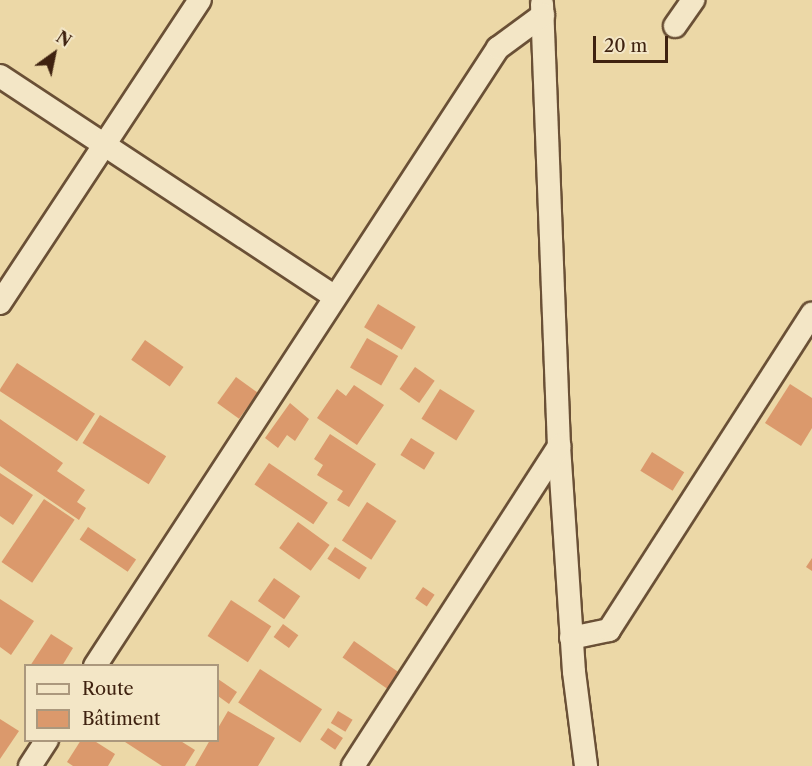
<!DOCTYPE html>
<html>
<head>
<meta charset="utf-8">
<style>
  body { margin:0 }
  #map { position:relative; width:812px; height:766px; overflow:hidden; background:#ecd8a7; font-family:"Libre Caslon Text",serif }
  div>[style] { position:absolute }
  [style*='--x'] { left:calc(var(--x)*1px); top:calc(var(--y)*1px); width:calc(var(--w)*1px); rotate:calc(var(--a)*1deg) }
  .building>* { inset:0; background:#db996c; transform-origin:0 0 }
  .roads { filter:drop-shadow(2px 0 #6a5036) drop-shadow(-2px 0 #6a5036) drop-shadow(0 2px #6a5036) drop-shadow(0 -2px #6a5036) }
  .street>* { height:22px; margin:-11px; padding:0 11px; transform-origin:11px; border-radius:11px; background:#f3e6c6 }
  span { translate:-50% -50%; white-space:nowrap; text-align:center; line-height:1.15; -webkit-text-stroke:6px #f3e6c6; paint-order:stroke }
  .legend { position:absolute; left:24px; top:664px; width:195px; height:78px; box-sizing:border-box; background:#f3e6c6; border:2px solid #ab987d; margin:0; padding:8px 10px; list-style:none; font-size:18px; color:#3f2210 }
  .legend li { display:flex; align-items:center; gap:12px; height:30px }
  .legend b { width:30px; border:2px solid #ab987d }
  .north { position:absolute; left:24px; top:24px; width:60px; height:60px; -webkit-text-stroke:4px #f3e6c6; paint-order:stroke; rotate:33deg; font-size:16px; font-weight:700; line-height:24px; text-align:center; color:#3f2210 }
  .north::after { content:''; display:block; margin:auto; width:21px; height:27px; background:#3f2210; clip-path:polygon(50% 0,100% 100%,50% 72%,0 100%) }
  .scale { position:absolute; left:593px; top:36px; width:75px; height:27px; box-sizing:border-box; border:3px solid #3f2210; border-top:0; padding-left:8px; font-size:18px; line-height:21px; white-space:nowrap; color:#3f2210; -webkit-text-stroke:4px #f3e6c6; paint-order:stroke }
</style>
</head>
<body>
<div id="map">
  <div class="building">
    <i style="left:378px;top:304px;width:44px;height:27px;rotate:31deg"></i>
    <i style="left:367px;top:338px;width:36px;height:34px;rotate:30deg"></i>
    <i style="left:145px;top:340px;width:47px;height:24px;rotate:35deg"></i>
    <i style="left:17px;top:363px;width:93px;height:33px;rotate:33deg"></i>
    <i style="left:415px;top:367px;width:24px;height:27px;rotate:35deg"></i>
    <i style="left:236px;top:377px;width:27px;height:32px;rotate:36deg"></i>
    <i style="clip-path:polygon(790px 384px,812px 398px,812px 428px,801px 446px,765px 423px)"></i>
    <i style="clip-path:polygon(354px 385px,384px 405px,357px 445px,317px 418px,337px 389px,346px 396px)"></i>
    <i style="left:440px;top:389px;width:41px;height:35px;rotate:32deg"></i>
    <i style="clip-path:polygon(290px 403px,309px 419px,295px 441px,287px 435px,278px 448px,265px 438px)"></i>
    <i style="left:100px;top:415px;width:78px;height:33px;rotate:32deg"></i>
    <i style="clip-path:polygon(0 419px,63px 463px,57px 471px,85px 490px,77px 502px,86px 508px,79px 520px,0 466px)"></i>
    <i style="clip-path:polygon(330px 434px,376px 464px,349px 507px,337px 500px,343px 491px,317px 475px,323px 465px,314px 459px)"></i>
    <i style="left:411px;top:438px;width:28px;height:20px;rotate:32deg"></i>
    <i style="left:652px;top:452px;width:38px;height:22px;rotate:32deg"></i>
    <i style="left:269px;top:463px;width:71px;height:26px;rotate:34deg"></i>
    <i style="clip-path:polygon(0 473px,33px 495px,13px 525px,0 516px)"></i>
    <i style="left:44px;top:499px;width:37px;height:76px;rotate:34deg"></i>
    <i style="left:367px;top:502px;width:35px;height:46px;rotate:33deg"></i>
    <i style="left:298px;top:522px;width:39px;height:32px;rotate:36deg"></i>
    <i style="left:88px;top:527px;width:58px;height:15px;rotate:34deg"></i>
    <i style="left:335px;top:547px;width:38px;height:14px;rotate:33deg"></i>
    <i style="clip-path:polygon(812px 558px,812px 571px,806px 567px)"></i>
    <i style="left:274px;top:578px;width:32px;height:28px;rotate:35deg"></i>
    <i style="left:423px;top:587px;width:14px;height:14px;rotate:34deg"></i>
    <i style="clip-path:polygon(0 599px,34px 621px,11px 655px,0 647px)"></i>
    <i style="left:231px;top:600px;width:48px;height:43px;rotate:33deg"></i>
    <i style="left:283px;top:624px;width:19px;height:16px;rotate:36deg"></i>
    <i style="clip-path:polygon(51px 634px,73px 648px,62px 666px,30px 666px)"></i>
    <i style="left:354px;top:641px;width:58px;height:20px;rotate:35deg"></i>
    <i style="left:260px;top:669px;width:74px;height:40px;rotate:33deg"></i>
    <i style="clip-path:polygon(218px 679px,237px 692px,229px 704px,218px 696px)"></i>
    <i style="clip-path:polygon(228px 711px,275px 738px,258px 766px,195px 766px,210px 740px,218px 740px,218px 728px)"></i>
    <i style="left:338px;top:711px;width:17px;height:14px;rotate:31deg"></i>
    <i style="clip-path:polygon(0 719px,19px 731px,0 759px)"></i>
    <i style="left:328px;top:728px;width:18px;height:14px;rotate:34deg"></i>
    <i style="clip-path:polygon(81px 740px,93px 740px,115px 754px,108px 766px,73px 766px,67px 762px)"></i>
    <i style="clip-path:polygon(122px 740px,179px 740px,195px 750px,185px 766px,162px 766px)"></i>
  </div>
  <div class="roads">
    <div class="street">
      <i style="--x:542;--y:4;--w:442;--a:87.8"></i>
      <i style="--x:559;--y:446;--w:226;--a:86.2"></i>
      <i style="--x:574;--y:672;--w:95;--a:82.7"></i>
      <i style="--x:675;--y:26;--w:32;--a:-55"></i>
      <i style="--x:0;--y:76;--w:400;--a:33.4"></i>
      <i style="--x:0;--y:303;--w:363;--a:-56.6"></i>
      <i style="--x:571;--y:638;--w:39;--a:-12"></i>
      <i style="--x:609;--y:630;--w:376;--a:-57.3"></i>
      <i style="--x:95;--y:666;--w:738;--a:-56.89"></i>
      <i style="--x:498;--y:48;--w:56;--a:-36.3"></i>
      <i style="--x:30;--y:766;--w:31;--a:-57"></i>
      <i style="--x:353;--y:766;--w:381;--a:-57.2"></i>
    </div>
  </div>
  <ul class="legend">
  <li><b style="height:8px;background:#f3e6c6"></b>Route</li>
  <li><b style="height:16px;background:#db996c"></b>Bâtiment</li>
  </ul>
  <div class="north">N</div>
  <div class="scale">20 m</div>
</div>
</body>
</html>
